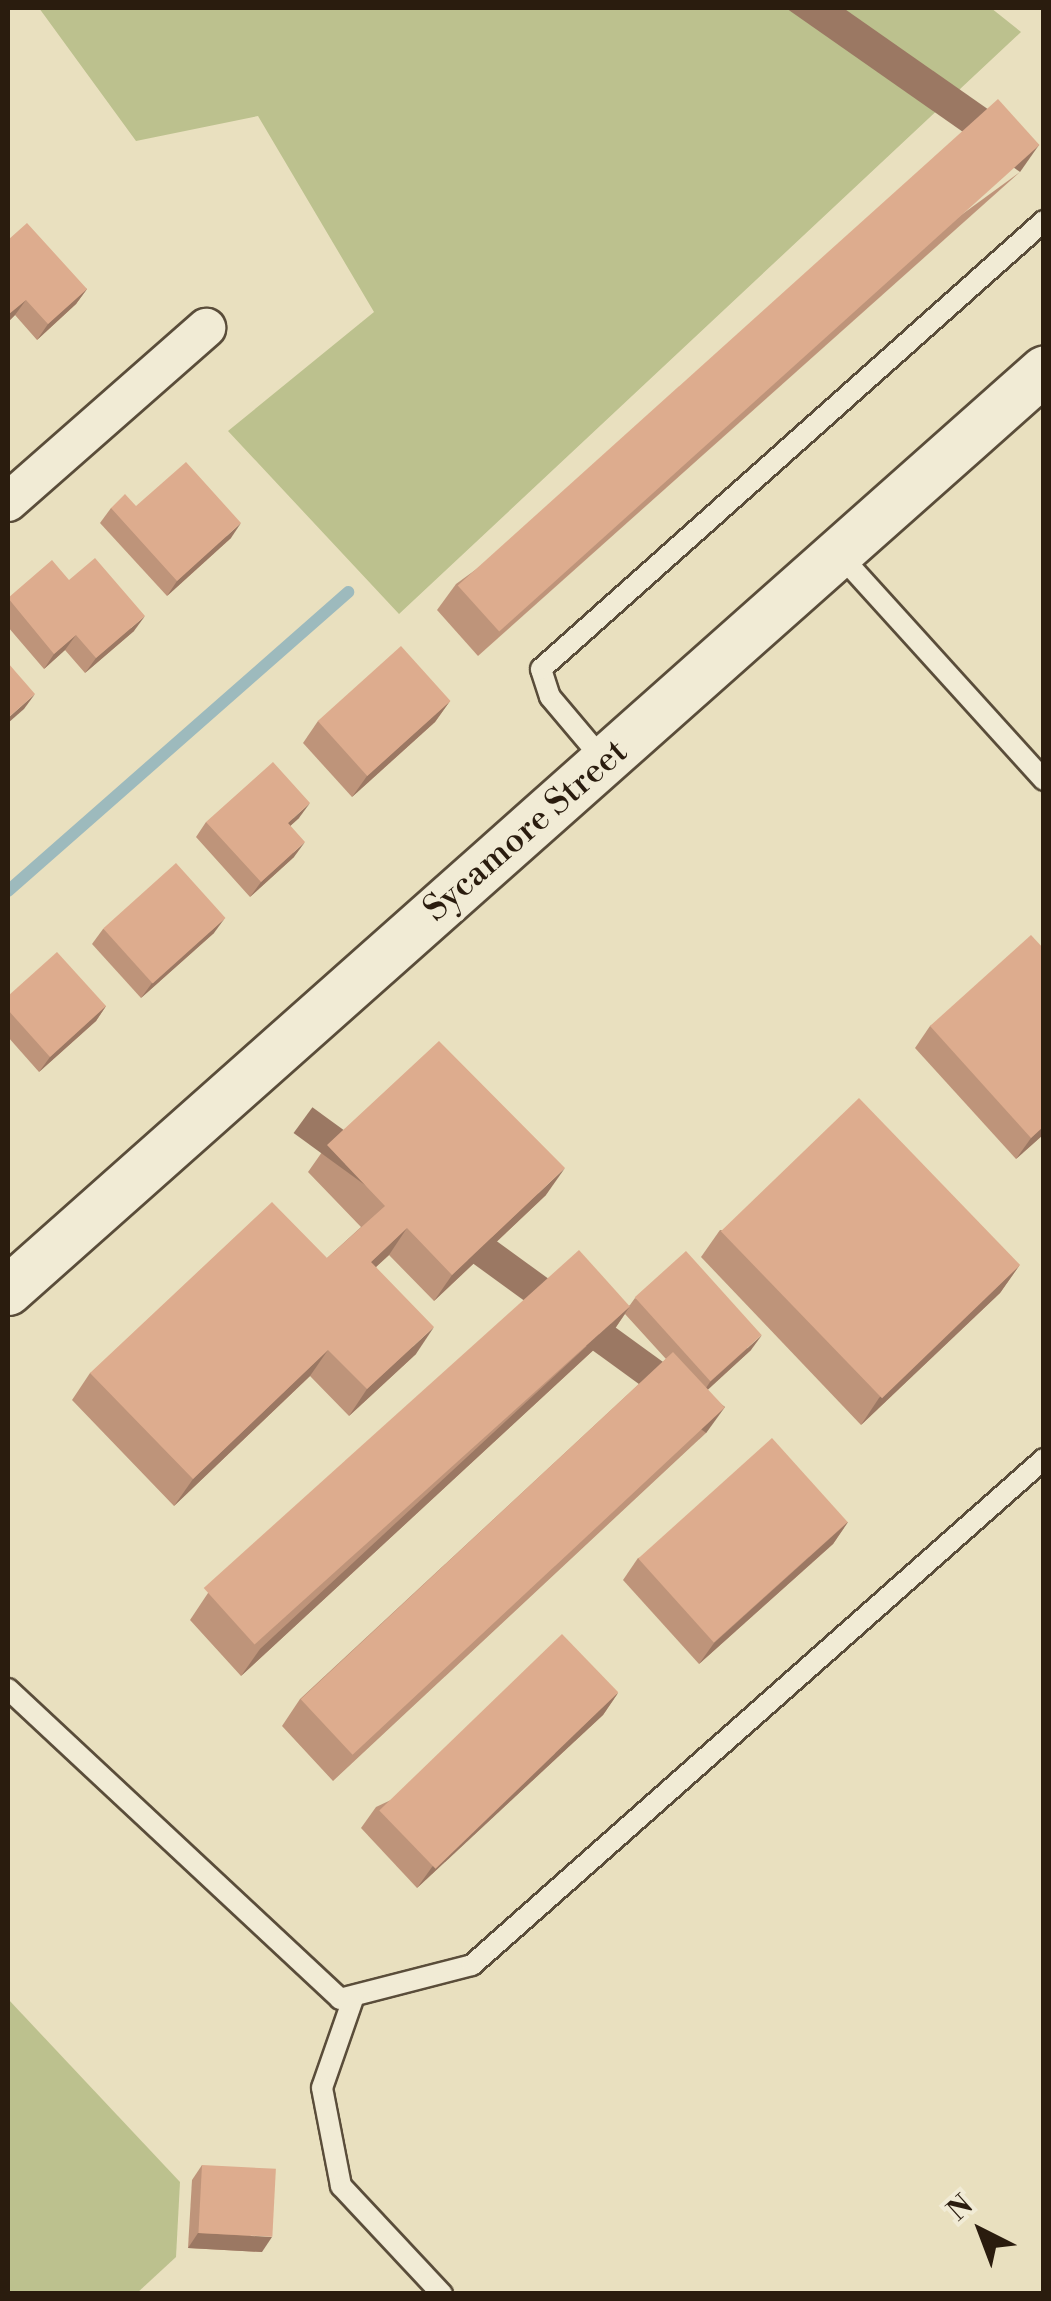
<!DOCTYPE html>
<html>
<head>
<meta charset="utf-8">
<style>
  body { margin:0 }
  #map { position:relative; width:1051px; height:2301px; overflow:hidden; background:#e9e0bf; font-family:"Libre Bodoni",serif }
  div>[style] { position:absolute }
  [style*='--x'] { left:calc(var(--x)*1px); top:calc(var(--y)*1px); width:calc(var(--w)*1px); rotate:calc(var(--a)*1deg) }
  .green>* { inset:0; background:#bcc18e }
  .stream>* { height:12px; margin:-6px; padding:0 6px; transform-origin:6px; border-radius:6px; background:#9dbabd }
  .roads { filter:drop-shadow(2px 0 #5a4d3a) drop-shadow(-2px 0 #5a4d3a) drop-shadow(0 2px #5a4d3a) drop-shadow(0 -2px #5a4d3a) }
  .service>* { height:20px; margin:-10px; padding:0 10px; transform-origin:10px; border-radius:10px; background:#f1ebd5 }
  .minor>* { height:38px; margin:-19px; padding:0 19px; transform-origin:19px; border-radius:19px; background:#f1ebd5 }
  .tertiary>* { height:48px; margin:-24px; padding:0 24px; transform-origin:24px; border-radius:24px; background:#f1ebd5 }
  .wall>* { inset:0; background:#be947a }
  .shaded-wall>* { inset:0; background:#9b7863; transform-origin:0 0 }
  .building>* { inset:0; background:#ddac8e; transform-origin:0 0 }
  span { translate:-50% -50%; white-space:nowrap; text-align:center; line-height:1.15; -webkit-text-stroke:8px #f1ebd5; paint-order:stroke }
  .street-label { font-size:35px; color:#2a1c0e }
  .frame { position:absolute; inset:0; border:10px solid #2a1c0e; pointer-events:none }
  .north { position:absolute; left:931px; top:2181px; width:100px; height:100px; -webkit-text-stroke:8px #f1ebd5; paint-order:stroke; rotate:318deg; font-size:28px; font-weight:700; line-height:40px; text-align:center; color:#2a1c0e }
  .north::after { content:''; display:block; margin:auto; width:35px; height:45px; background:#2a1c0e; clip-path:polygon(50% 0,100% 100%,50% 72%,0 100%) }
</style>
</head>
<body>
<div id="map">
  <div class="green">
    <i style="clip-path:polygon(39px 8px,991px 8px,1021px 32px,399px 614px,228px 431px,374px 312px,258px 116px,136px 141px)"></i>
    <i style="clip-path:polygon(8px 1999px,180px 2182px,176px 2257px,137px 2293px,8px 2293px)"></i>
  </div>
  <div class="stream">
    <i style="--x:8;--y:891;--w:453;--a:-41.3"></i>
  </div>
  <div class="roads">
    <div class="service">
      <i style="--x:839;--y:554;--w:305;--a:47.8"></i>
      <i style="--x:605;--y:762;--w:85;--a:-130.2"></i>
      <i style="--x:550;--y:697;--w:29;--a:-108"></i>
      <i style="--x:541;--y:669;--w:674;--a:-41.69"></i>
      <i style="--x:8;--y:1689;--w:454;--a:43"></i>
      <i style="--x:340;--y:1999;--w:136;--a:-14.4"></i>
      <i style="--x:472;--y:1965;--w:764;--a:-41.5"></i>
      <i style="--x:354;--y:1996;--w:97;--a:109.2"></i>
      <i style="--x:322;--y:2088;--w:100;--a:79"></i>
      <i style="--x:341;--y:2186;--w:148;--a:46.9"></i>
    </div>
    <div class="minor">
      <i style="--x:8;--y:502;--w:264;--a:-41.3"></i>
    </div>
    <div class="tertiary">
      <i style="--x:8;--y:1291;--w:1386;--a:-41.61"></i>
    </div>
  </div>
  <div class="wall">
    <i style="clip-path:polygon(1020px 172px,478px 656px,437px 610px,456px 584px)"></i>
    <i style="clip-path:polygon(8px 240px,87px 289px,76px 304px,37px 340px,15px 315px,8px 322px)"></i>
    <i style="clip-path:polygon(136px 506px,231px 538px,167px 596px,100px 523px,111px 508px)"></i>
    <i style="clip-path:polygon(69px 580px,134px 631px,85px 673px,65px 650px,44px 669px,8px 627px,8px 598px)"></i>
    <i style="clip-path:polygon(450px 701px,435px 722px,352px 797px,303px 743px,318px 721px)"></i>
    <i style="clip-path:polygon(299px 818px,290px 826px,294px 857px,250px 897px,196px 837px,206px 822px)"></i>
    <i style="clip-path:polygon(103px 929px,214px 933px,141px 998px,92px 944px)"></i>
    <i style="clip-path:polygon(1044px 949px,1044px 1134px,1016px 1159px,915px 1048px,930px 1026px)"></i>
    <i style="clip-path:polygon(8px 996px,106px 1006px,96px 1021px,39px 1072px,8px 1037px)"></i>
    <i style="clip-path:polygon(327px 1145px,546px 1195px,434px 1301px,389px 1255px,376px 1267px,416px 1354px,349px 1416px,310px 1376px,174px 1506px,72px 1400px,90px 1373px,327px 1258px,361px 1227px,308px 1172px)"></i>
    <i style="clip-path:polygon(720px 1230px,1019px 1266px,1000px 1293px,861px 1425px,701px 1257px)"></i>
    <i style="clip-path:polygon(635px 1298px,751px 1350px,708px 1389px,706px 1433px,333px 1781px,282px 1726px,300px 1699px,666px 1359px,625px 1314px,612px 1333px,241px 1676px,190px 1620px,208px 1593px,630px 1305px)"></i>
    <i style="clip-path:polygon(848px 1522px,833px 1544px,699px 1664px,623px 1580px,638px 1558px)"></i>
    <i style="clip-path:polygon(618px 1693px,603px 1715px,417px 1888px,361px 1828px,376px 1807px)"></i>
    <i style="clip-path:polygon(202px 2165px,262px 2252px,188px 2248px,192px 2180px)"></i>
  </div>
  <div class="shaded-wall">
    <i style="left:1039px;top:145px;width:33px;height:727px;rotate:125deg"></i>
    <i style="clip-path:polygon(87px 289px,76px 304px,37px 340px,48px 324px)"></i>
    <i style="clip-path:polygon(26px 300px,15px 315px,8px 322px,9px 314px)"></i>
    <i style="clip-path:polygon(241px 523px,231px 538px,167px 596px,177px 581px)"></i>
    <i style="clip-path:polygon(145px 616px,134px 631px,85px 673px,96px 658px)"></i>
    <i style="clip-path:polygon(76px 635px,65px 650px,44px 669px,54px 654px)"></i>
    <i style="clip-path:polygon(35px 694px,24px 709px,8px 723px,8px 718px)"></i>
    <i style="clip-path:polygon(450px 701px,435px 722px,352px 797px,367px 776px)"></i>
    <i style="clip-path:polygon(310px 803px,299px 818px,277px 838px,288px 823px)"></i>
    <i style="clip-path:polygon(305px 842px,294px 857px,250px 897px,261px 882px)"></i>
    <i style="clip-path:polygon(225px 918px,214px 933px,141px 998px,152px 983px)"></i>
    <i style="clip-path:polygon(106px 1006px,96px 1021px,39px 1072px,50px 1057px)"></i>
    <i style="clip-path:polygon(1044px 1126px,1044px 1134px,1016px 1159px,1031px 1138px)"></i>
    <i style="clip-path:polygon(565px 1168px,546px 1195px,434px 1301px,452px 1275px)"></i>
    <i style="clip-path:polygon(407px 1228px,389px 1255px,353px 1288px,371px 1262px)"></i>
    <i style="clip-path:polygon(1019px 1266px,1000px 1293px,861px 1425px,879px 1398px)"></i>
    <i style="clip-path:polygon(630px 1306px,612px 1333px,241px 1676px,260px 1649px)"></i>
    <i style="clip-path:polygon(434px 1327px,416px 1354px,349px 1416px,367px 1389px)"></i>
    <i style="clip-path:polygon(762px 1335px,751px 1350px,700px 1397px,710px 1382px)"></i>
    <i style="clip-path:polygon(328px 1350px,310px 1376px,174px 1506px,193px 1479px)"></i>
    <i style="left:725px;top:1407px;width:32px;height:510px;rotate:126deg"></i>
    <i style="clip-path:polygon(848px 1522px,833px 1544px,699px 1664px,714px 1643px)"></i>
    <i style="clip-path:polygon(618px 1693px,603px 1715px,417px 1888px,432px 1867px)"></i>
    <i style="clip-path:polygon(198px 2233px,272px 2237px,262px 2252px,188px 2248px)"></i>
  </div>
  <div class="building">
    <i style="left:998px;top:99px;width:62px;height:727px;rotate:48deg"></i>
    <i style="clip-path:polygon(27px 223px,87px 289px,48px 324px,26px 300px,9px 314px,8px 312px,8px 240px)"></i>
    <i style="clip-path:polygon(186px 462px,241px 523px,177px 581px,111px 508px,125px 494px,136px 506px)"></i>
    <i style="clip-path:polygon(95px 558px,145px 616px,96px 658px,76px 635px,54px 654px,8px 598px,52px 560px,69px 580px)"></i>
    <i style="left:401px;top:646px;width:74px;height:112px;rotate:48deg"></i>
    <i style="clip-path:polygon(8px 663px,35px 694px,8px 718px)"></i>
    <i style="clip-path:polygon(273px 762px,310px 803px,288px 823px,305px 842px,261px 882px,206px 822px)"></i>
    <i style="left:176px;top:863px;width:74px;height:98px;rotate:48deg"></i>
    <i style="clip-path:polygon(1031px 935px,1044px 949px,1044px 1126px,1031px 1138px,930px 1026px)"></i>
    <i style="clip-path:polygon(57px 952px,106px 1006px,50px 1057px,8px 1010px,8px 996px)"></i>
    <i style="clip-path:polygon(439px 1041px,565px 1168px,452px 1275px,407px 1228px,371px 1262px,434px 1327px,367px 1389px,328px 1350px,193px 1479px,90px 1373px,272px 1202px,327px 1258px,385px 1206px,327px 1145px)"></i>
    <i style="left:859px;top:1098px;width:232px;height:192px;rotate:46deg"></i>
    <i style="left:579px;top:1250px;width:76px;height:505px;rotate:48deg"></i>
    <i style="left:686px;top:1251px;width:113px;height:69px;rotate:48deg"></i>
    <i style="left:673px;top:1352px;width:76px;height:509px;rotate:47deg"></i>
    <i style="left:772px;top:1438px;width:113px;height:180px;rotate:48deg"></i>
    <i style="left:562px;top:1634px;width:81px;height:254px;rotate:46deg"></i>
    <i style="left:202px;top:2165px;width:74px;height:68px;rotate:3deg"></i>
  </div>
  <div class="street-label">
    <span style="left:526px;top:831px;rotate:-41deg">Sycamore Street</span>
  </div>
  <div class="frame"></div>
  <div class="north">N</div>
</div>
</body>
</html>
